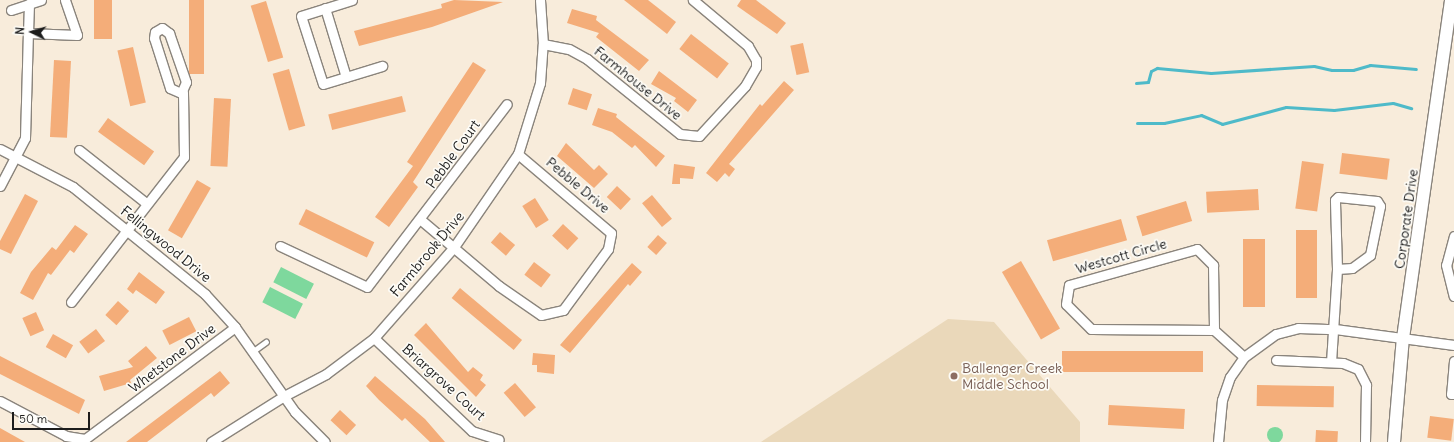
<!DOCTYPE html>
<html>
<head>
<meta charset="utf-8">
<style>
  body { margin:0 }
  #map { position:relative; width:1454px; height:442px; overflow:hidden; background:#f8ecdb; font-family:Delius,sans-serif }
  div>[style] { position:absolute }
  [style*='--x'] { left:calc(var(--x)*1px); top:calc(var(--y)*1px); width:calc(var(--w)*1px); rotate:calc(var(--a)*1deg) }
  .built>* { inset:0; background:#ead8ba }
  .green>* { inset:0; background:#7ed89d; transform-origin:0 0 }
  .round { border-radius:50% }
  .stream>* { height:3px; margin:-1.5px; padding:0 1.5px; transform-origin:1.5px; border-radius:1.5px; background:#4ebac9 }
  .building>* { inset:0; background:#f4ad79; transform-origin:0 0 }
  .roads { filter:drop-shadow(1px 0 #8a847c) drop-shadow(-1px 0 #8a847c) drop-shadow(0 1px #8a847c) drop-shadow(0 -1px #8a847c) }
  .service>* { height:4.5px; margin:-2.25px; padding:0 2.25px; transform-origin:2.25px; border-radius:2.25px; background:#fff }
  .minor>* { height:9px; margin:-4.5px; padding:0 4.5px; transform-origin:4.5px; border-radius:4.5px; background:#fff }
  .tertiary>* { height:12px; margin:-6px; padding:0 6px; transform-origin:6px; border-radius:6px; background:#fff }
  .dots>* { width:11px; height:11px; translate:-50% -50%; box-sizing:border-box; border:2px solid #fdfcf7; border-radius:50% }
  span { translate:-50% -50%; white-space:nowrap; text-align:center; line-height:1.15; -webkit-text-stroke:3.5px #fdfcf7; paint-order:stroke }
  .street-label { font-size:14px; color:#1c1c1c }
  .education-label { font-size:14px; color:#785e54 }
  .left { translate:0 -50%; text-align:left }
  .north { position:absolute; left:12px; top:12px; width:40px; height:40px; -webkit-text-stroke:3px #fdfcf7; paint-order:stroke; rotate:275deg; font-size:11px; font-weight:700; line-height:16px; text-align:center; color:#1c1c1c }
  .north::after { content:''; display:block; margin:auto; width:14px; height:18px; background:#1c1c1c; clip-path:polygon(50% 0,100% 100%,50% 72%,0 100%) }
  .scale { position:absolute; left:12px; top:412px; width:78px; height:18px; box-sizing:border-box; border:2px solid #1c1c1c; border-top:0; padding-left:5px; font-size:12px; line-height:14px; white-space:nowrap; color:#1c1c1c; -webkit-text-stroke:3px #fdfcf7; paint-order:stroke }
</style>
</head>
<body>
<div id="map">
  <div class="built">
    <i style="clip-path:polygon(948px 319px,994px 322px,1080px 422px,1080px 442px,761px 442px)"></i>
  </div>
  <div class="green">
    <i style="left:281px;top:267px;width:37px;height:17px;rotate:27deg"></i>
    <i style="left:270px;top:287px;width:37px;height:17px;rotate:27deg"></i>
    <i class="round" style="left:1267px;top:427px;width:16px;height:16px"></i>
  </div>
  <div class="stream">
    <i style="--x:1136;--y:83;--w:12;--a:-5"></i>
    <i style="--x:1148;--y:82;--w:11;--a:-75"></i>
    <i style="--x:1151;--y:71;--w:7;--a:-27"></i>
    <i style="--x:1157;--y:68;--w:54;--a:5.3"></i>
    <i style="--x:1211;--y:73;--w:103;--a:-3.9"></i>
    <i style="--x:1314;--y:66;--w:18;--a:13"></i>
    <i style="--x:1332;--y:70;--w:21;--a:0"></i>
    <i style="--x:1353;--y:70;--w:18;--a:-16"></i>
    <i style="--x:1370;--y:65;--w:46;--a:5"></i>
    <i style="--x:1137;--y:123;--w:27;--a:0"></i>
    <i style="--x:1164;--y:123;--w:38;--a:-12"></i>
    <i style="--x:1201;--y:115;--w:23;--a:23"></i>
    <i style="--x:1222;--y:124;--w:66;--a:-14.9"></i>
    <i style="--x:1286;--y:107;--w:48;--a:3.6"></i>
    <i style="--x:1334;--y:110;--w:59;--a:-6.8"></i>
    <i style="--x:1393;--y:103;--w:19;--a:16"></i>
  </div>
  <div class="building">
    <i style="left:94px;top:0;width:18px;height:39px"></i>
    <i style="left:189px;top:0;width:15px;height:74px"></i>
    <i style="clip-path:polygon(454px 0,503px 2px,432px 27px,359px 46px,354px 31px,442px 8px,441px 4px)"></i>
    <i style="clip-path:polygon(624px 0,648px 0,676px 22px,667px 34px)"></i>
    <i style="clip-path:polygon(741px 0,756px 0,786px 23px,777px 34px,737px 6px)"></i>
    <i style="left:266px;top:1px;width:59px;height:16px;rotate:73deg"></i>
    <i style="clip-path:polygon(572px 9px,597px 16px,596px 20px,649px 60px,639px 71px,596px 37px,599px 33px,567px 23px)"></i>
    <i style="left:691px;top:34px;width:48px;height:19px;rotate:38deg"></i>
    <i style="left:803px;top:43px;width:30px;height:13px;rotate:78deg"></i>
    <i style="left:133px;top:47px;width:57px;height:16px;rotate:77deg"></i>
    <i style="left:54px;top:60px;width:17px;height:77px;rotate:3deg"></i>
    <i style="clip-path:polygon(473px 62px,486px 70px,413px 182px,418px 187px,389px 227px,375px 217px,413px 166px,407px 162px)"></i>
    <i style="left:289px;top:69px;width:59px;height:17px;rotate:74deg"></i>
    <i style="clip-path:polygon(659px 71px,697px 100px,688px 112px,674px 101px,676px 98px,651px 84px)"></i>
    <i style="clip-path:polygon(784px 81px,794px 90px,729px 164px,735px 169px,729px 177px,725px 173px,717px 182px,706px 173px,760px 104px,762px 106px)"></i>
    <i style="left:573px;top:88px;width:20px;height:17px;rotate:18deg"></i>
    <i style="left:402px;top:96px;width:16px;height:76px;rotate:76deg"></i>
    <i style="left:214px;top:98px;width:17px;height:68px;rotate:3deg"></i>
    <i style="clip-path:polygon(598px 108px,617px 114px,616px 117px,665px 156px,656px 167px,635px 145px,632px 148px,612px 132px,592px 125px)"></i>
    <i style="left:108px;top:118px;width:57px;height:17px;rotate:36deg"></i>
    <i style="clip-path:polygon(566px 143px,594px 170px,599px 165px,608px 174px,594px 188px,557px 156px)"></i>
    <i style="left:1342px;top:153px;width:48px;height:21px;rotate:7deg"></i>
    <i style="left:1302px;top:161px;width:22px;height:48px;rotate:8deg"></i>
    <i style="clip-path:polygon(674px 164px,695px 167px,693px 179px,680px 178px,680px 184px,672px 184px)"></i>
    <i style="left:197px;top:180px;width:16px;height:58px;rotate:30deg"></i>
    <i style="left:617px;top:186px;width:19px;height:15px;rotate:43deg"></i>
    <i style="left:1258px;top:189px;width:21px;height:52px;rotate:87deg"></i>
    <i style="clip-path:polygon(25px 194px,38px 201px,11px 254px,0 249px,0 241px)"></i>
    <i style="left:652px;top:195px;width:31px;height:13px;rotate:50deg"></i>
    <i style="left:535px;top:198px;width:26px;height:15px;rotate:58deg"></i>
    <i style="left:1186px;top:201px;width:21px;height:52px;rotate:73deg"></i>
    <i style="left:306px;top:209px;width:76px;height:17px;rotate:26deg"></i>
    <i style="left:1121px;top:219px;width:22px;height:77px;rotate:74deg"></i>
    <i style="left:563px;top:224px;width:21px;height:16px;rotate:43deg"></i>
    <i style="clip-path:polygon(75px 225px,88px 234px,74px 253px,70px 250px,51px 275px,48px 273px,33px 300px,20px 293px,31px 272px,52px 247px,56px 250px)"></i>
    <i style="left:1296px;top:230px;width:21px;height:68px"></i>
    <i style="left:500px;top:232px;width:20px;height:14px;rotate:41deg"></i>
    <i style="left:658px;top:235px;width:12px;height:16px;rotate:42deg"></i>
    <i style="left:1243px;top:239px;width:22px;height:68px"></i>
    <i style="left:1021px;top:261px;width:78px;height:22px;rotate:60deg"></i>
    <i style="left:534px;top:262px;width:21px;height:16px;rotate:37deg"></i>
    <i style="clip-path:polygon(632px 263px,642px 272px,630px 286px,628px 284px,570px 353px,560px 345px)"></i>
    <i style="clip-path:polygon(139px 272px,165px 292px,156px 304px,136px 290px,133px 294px,127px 289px)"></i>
    <i style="left:460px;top:288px;width:81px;height:13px;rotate:40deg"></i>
    <i style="left:118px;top:301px;width:15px;height:19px;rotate:42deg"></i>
    <i style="left:36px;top:312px;width:20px;height:15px;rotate:66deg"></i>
    <i style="left:189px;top:317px;width:16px;height:30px;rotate:63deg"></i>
    <i style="clip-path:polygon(426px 323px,468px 372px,473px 367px,483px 375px,480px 380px,486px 385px,476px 397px,414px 335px)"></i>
    <i style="left:96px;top:329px;width:15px;height:21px;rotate:53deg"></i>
    <i style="left:53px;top:334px;width:23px;height:15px;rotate:29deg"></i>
    <i style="clip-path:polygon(146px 346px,157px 358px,130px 380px,131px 383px,104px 391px,99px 376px,133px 367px,128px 361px)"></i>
    <i style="left:1062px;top:351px;width:141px;height:21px"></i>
    <i style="clip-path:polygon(533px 353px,555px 355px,554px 374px,537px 372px,537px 365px,532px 365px)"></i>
    <i style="clip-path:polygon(0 356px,85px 400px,79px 414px,0 374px)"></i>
    <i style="clip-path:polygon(220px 371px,230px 383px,214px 397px,211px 393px,147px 442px,126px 442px)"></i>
    <i style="clip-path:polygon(375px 376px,425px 419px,445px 442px,430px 442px,405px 418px,402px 421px,379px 400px,366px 386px)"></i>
    <i style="left:515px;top:383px;width:32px;height:15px;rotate:49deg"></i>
    <i style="left:1257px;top:385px;width:77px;height:21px;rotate:1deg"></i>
    <i style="left:1109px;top:405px;width:76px;height:20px;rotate:3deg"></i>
    <i style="left:340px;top:410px;width:22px;height:14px;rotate:43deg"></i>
    <i style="left:1430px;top:416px;width:24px;height:22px;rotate:7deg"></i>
    <i style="clip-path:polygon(0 428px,25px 442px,0 442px)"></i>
    <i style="left:1316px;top:430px;width:22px;height:12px;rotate:3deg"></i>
  </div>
  <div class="roads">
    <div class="service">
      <i style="--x:252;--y:352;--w:17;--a:-36"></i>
    </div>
    <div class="minor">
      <i style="--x:41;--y:0;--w:13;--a:162"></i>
      <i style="--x:29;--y:4;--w:29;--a:92"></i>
      <i style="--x:28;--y:33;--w:49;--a:2.3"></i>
      <i style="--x:77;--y:35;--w:37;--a:-109"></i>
      <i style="--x:352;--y:0;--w:53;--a:162.6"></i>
      <i style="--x:301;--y:16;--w:71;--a:72.1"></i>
      <i style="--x:323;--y:84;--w:62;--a:-17"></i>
      <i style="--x:325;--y:8;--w:72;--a:73.1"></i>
      <i style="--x:11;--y:10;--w:19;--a:-18"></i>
      <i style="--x:162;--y:28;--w:9;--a:36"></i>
      <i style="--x:169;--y:33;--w:52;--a:70.9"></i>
      <i style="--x:186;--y:82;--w:12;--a:114"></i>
      <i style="--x:181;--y:93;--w:12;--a:-156"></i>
      <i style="--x:170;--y:88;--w:52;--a:-107.7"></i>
      <i style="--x:154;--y:38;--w:6;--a:-81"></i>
      <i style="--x:155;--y:32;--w:8;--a:-30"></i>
      <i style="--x:543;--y:44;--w:26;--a:11"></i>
      <i style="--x:569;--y:49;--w:21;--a:29"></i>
      <i style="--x:587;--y:59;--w:119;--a:38.9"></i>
      <i style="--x:680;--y:134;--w:19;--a:6"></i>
      <i style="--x:699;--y:136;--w:68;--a:-47.4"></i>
      <i style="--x:745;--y:86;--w:22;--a:-60"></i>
      <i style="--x:756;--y:67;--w:7;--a:-90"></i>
      <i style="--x:756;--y:60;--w:16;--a:-120"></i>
      <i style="--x:748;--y:46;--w:72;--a:-140.1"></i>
      <i style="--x:0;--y:149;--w:82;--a:27.5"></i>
      <i style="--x:73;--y:187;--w:170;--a:39"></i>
      <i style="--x:205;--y:294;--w:45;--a:47.7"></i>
      <i style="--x:235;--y:327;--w:104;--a:54.8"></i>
      <i style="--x:295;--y:412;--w:42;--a:45"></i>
      <i style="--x:79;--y:150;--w:85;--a:38.3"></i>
      <i style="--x:0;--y:186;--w:54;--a:-62.5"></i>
      <i style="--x:25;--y:138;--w:105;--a:-88.4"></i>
      <i style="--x:421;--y:220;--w:102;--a:40.2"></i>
      <i style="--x:499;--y:286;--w:51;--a:34.6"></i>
      <i style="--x:541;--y:315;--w:23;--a:-13"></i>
      <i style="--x:563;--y:310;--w:76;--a:-53.6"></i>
      <i style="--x:608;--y:249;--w:16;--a:-79"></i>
      <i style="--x:611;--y:233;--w:122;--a:-139.7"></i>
      <i style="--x:1454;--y:236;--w:30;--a:105"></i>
      <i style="--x:1446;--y:265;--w:32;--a:76"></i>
      <i style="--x:280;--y:246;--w:96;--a:25.2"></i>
      <i style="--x:367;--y:287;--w:230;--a:-52.6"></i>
      <i style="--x:1197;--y:249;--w:23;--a:45"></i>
      <i style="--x:1213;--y:265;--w:65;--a:89.1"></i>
      <i style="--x:1214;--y:330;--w:123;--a:-179.5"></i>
      <i style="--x:1091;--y:329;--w:35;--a:-135"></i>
      <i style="--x:1066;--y:304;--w:19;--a:-81"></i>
      <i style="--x:1069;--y:285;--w:133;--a:-15.7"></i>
      <i style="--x:71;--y:302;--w:184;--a:-52.1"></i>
      <i style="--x:184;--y:157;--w:65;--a:-90.9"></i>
      <i style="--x:1214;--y:330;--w:40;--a:42"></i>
      <i style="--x:374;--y:338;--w:135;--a:43.5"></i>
      <i style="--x:472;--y:431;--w:28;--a:18"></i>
      <i style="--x:1276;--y:360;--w:67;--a:2.6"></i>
      <i style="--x:1343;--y:363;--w:16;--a:22"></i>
      <i style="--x:1358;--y:369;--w:18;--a:63"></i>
      <i style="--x:1366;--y:385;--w:57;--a:91"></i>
      <i style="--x:1454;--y:361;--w:33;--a:95"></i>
      <i style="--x:1451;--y:394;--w:3;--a:0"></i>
      <i style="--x:1331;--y:362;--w:93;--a:-86.3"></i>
      <i style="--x:1337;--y:269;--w:69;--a:-91.7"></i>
      <i style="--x:1335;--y:200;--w:4;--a:-45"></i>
      <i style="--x:1338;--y:197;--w:39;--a:6"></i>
      <i style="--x:1377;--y:201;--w:6;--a:59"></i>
      <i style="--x:1380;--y:206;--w:50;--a:101.5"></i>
      <i style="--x:1370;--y:255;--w:22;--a:144"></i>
      <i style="--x:1352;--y:268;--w:15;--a:176"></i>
      <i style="--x:0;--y:401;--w:75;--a:27.9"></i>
      <i style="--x:66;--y:436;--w:19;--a:9"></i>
      <i style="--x:85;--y:439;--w:187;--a:-36.7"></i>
      <i style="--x:211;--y:442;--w:86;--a:-32.2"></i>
      <i style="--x:284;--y:396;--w:47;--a:-27.6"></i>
      <i style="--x:326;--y:374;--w:60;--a:-36.9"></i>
      <i style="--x:374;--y:338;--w:121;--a:-48.7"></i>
      <i style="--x:454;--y:247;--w:113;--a:-55.5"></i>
      <i style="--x:518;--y:154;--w:74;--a:-72.8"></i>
      <i style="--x:540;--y:83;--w:39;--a:-86"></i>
      <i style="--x:543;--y:44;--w:44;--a:-93.9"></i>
      <i style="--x:1218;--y:442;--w:42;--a:-84.6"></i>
      <i style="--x:1222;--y:400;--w:24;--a:-71"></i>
      <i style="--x:1230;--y:377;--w:24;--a:-55"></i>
      <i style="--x:1244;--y:357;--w:39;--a:-36"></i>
      <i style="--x:1276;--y:334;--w:23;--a:-15"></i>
      <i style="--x:1298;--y:328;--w:37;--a:2"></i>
      <i style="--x:1335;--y:329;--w:120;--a:7.7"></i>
    </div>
    <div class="tertiary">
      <i style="--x:1394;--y:442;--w:104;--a:-85.1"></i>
      <i style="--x:1403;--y:338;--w:341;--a:-81.9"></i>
    </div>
  </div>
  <div class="dots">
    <i style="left:954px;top:376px;background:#8d6e63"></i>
  </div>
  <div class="street-label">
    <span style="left:638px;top:83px;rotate:39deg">Farmhouse Drive</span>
    <span style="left:453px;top:154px;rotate:-54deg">Pebble Court</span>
    <span style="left:578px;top:185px;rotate:40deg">Pebble Drive</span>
    <span style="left:1406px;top:219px;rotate:-82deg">Corporate Drive</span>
    <span style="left:166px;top:244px;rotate:39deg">Fellingwood Drive</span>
    <span style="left:427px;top:254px;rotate:-50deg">Farmbrook Drive</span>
    <span style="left:1121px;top:256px;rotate:-16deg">Westcott Circle</span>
    <span style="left:172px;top:358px;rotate:-37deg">Whetstone Drive</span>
    <span style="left:444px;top:382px;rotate:42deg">Briargrove Court</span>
  </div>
  <div class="education-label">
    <span class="left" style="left:962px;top:376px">Ballenger Creek<br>Middle School</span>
  </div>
  <div class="north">N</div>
  <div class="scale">50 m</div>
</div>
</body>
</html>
